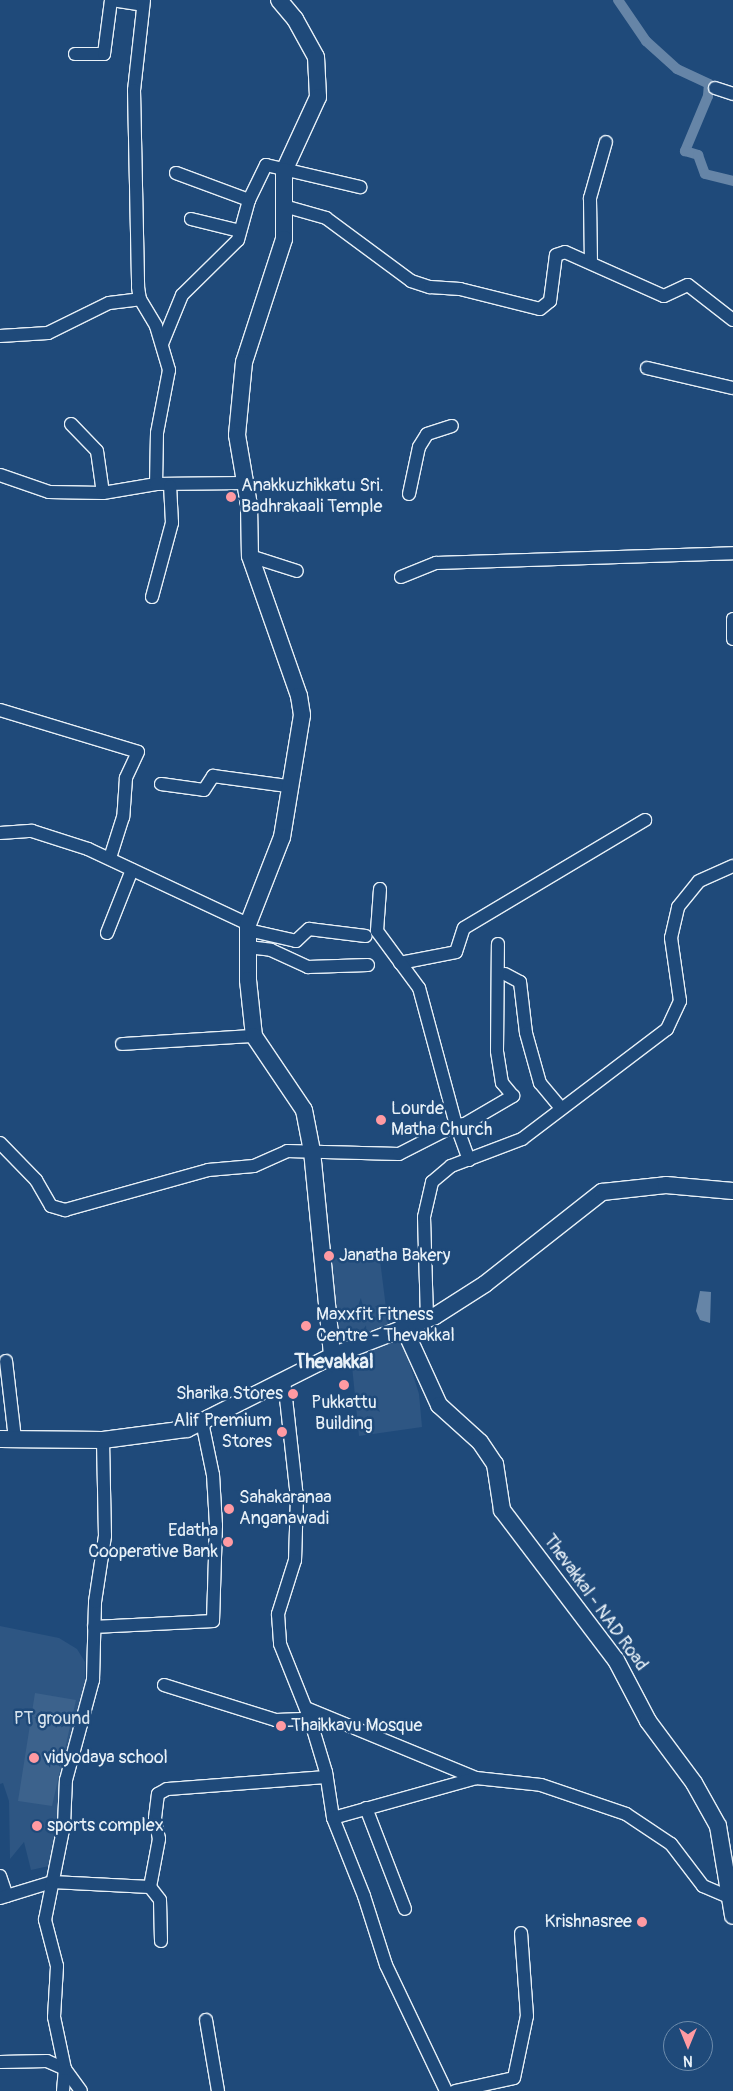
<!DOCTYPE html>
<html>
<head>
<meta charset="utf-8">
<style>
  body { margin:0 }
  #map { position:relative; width:733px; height:2091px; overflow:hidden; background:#1f4a7a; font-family:Pangolin,sans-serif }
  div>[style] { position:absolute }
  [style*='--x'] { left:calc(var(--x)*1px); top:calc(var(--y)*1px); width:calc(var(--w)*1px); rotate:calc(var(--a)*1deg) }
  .built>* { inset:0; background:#2e5683 }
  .green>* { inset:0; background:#3c628c }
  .water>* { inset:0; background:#6685a7 }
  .canal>* { height:10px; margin:-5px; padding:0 5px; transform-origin:5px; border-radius:5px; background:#6685a7 }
  .roads { filter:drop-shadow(1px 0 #e8f1f8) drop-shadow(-1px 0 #e8f1f8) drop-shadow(0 1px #e8f1f8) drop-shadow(0 -1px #e8f1f8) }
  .minor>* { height:12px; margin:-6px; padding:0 6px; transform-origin:6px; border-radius:6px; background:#1f4a7a }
  .major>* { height:16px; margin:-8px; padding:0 8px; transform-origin:8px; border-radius:8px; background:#1f4a7a }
  .dots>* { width:14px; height:14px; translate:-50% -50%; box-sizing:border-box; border:2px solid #1f4a7a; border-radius:50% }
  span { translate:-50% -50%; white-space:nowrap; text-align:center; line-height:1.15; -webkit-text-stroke:5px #1f4a7a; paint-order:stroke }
  .poi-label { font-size:18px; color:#e8f1f8 }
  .left { translate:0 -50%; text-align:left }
  .right { translate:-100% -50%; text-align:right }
  .street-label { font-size:18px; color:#e8f1f8 }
  .park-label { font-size:18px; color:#d7e3ed }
  .quarter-label { font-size:20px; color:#e8f1f8; font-weight:700 }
  .north { position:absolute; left:663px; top:2021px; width:50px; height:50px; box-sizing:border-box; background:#1f4a7a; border:1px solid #6f8dac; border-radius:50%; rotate:180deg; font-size:14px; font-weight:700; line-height:20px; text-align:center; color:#e8f1f8 }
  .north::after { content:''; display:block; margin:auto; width:18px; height:22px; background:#ff9aa2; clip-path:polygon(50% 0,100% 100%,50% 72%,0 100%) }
</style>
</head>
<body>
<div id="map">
  <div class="built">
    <i style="clip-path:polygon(379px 1252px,388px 1324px,336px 1344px,326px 1260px)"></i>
    <i style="clip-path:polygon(402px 1340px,419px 1394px,422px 1427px,359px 1436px,351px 1356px)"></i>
    <i style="clip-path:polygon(0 1626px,59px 1638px,77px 1649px,85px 1662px,85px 1705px,55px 1848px,49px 1866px,31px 1870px,24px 1842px,10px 1859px,9px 1801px,3px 1783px,0 1784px)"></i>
  </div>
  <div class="green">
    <i style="clip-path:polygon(35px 1693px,76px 1700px,52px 1806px,18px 1801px)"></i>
  </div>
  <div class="water">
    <i style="clip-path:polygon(700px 1291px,711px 1292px,710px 1323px,700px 1320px,696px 1311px)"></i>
  </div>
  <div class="canal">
    <i style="--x:618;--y:0;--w:50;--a:55.7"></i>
    <i style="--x:646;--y:41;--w:42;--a:42.1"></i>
    <i style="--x:677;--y:69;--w:35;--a:25"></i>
    <i style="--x:709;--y:84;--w:12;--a:95"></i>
    <i style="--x:708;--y:96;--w:60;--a:112.7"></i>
    <i style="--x:685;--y:151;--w:14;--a:17"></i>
    <i style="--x:698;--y:155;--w:20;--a:70"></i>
    <i style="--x:705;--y:174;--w:29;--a:14"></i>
  </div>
  <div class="roads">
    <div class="minor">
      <i style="--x:112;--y:0;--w:31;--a:9"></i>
      <i style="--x:144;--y:0;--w:91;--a:96.3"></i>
      <i style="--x:134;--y:90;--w:197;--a:88.8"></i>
      <i style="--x:138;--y:287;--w:12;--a:81"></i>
      <i style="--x:140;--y:299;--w:31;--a:59"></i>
      <i style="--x:156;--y:326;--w:46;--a:73.5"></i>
      <i style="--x:169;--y:370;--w:64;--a:100.8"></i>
      <i style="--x:157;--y:433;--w:51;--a:91.1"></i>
      <i style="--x:75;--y:54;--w:29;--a:0"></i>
      <i style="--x:104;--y:54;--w:54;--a:-82.6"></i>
      <i style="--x:715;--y:88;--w:19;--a:18"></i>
      <i style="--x:176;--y:173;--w:78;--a:20.3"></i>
      <i style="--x:284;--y:206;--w:44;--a:15.9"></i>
      <i style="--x:326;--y:218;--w:106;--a:36.5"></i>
      <i style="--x:411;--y:281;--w:20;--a:18"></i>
      <i style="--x:430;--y:287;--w:30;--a:4"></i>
      <i style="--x:460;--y:289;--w:82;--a:14"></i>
      <i style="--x:540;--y:309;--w:13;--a:-39"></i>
      <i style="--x:550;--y:301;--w:46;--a:-82.6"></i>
      <i style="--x:556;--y:255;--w:9;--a:-18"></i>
      <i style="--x:565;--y:252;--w:108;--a:24"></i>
      <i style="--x:664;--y:296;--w:26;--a:-25"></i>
      <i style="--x:688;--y:285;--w:57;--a:37.9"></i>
      <i style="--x:191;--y:219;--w:50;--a:13.8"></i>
      <i style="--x:591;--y:263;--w:65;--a:-90.9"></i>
      <i style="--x:590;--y:198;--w:58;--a:-74.1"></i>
      <i style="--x:0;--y:336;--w:48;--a:-3.6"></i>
      <i style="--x:48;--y:333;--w:68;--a:-26.2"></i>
      <i style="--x:109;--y:303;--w:31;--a:-7"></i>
      <i style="--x:162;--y:344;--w:53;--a:-67.8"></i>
      <i style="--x:182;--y:295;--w:78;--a:-44.5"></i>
      <i style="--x:238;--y:240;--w:41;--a:-74.6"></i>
      <i style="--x:249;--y:200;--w:39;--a:-64"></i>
      <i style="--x:266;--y:165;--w:97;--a:13.2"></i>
      <i style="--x:647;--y:368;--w:88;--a:13.1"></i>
      <i style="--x:71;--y:424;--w:37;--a:46"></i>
      <i style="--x:97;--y:451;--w:42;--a:81.9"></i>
      <i style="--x:0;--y:475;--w:52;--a:19.1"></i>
      <i style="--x:49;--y:492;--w:54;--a:1.1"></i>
      <i style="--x:103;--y:493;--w:54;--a:-9.6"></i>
      <i style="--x:156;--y:484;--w:89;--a:-0.6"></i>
      <i style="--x:409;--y:494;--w:48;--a:-78"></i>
      <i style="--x:419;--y:447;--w:15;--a:-58"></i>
      <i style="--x:427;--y:434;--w:26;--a:-18"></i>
      <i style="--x:250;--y:556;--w:49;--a:17.7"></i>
      <i style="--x:401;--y:577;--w:38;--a:-22"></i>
      <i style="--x:436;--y:563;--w:297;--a:-1.9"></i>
      <i style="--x:152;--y:597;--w:77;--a:-74.9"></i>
      <i style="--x:172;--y:523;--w:37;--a:-93"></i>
      <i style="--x:733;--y:619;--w:20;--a:90"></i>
      <i style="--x:0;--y:710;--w:144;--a:16.9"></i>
      <i style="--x:138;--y:752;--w:29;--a:115"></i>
      <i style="--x:126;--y:778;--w:39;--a:94"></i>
      <i style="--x:123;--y:817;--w:43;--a:107.6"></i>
      <i style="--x:161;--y:784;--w:43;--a:7.9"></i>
      <i style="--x:204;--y:790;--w:17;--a:-57"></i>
      <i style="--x:213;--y:776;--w:75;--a:7.7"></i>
      <i style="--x:0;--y:833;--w:32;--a:-4"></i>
      <i style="--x:32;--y:831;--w:59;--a:17.8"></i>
      <i style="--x:88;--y:849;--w:177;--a:25.1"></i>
      <i style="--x:248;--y:930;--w:49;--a:12.9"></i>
      <i style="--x:296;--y:941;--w:18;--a:-43"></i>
      <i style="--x:309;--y:929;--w:57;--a:7"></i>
      <i style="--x:107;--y:933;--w:68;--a:-68.4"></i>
      <i style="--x:248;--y:947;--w:23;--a:7"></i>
      <i style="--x:271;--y:950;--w:41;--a:24.7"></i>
      <i style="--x:308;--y:967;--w:60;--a:-1.9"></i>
      <i style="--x:400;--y:963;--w:57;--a:-11.1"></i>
      <i style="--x:456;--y:952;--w:25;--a:-72"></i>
      <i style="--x:464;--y:928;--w:211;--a:-30.8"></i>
      <i style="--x:505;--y:974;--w:17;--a:28"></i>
      <i style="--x:520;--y:982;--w:51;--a:83.3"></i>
      <i style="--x:526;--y:1033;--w:52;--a:74.4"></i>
      <i style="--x:540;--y:1083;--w:33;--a:50"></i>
      <i style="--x:122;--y:1044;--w:132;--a:-3.5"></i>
      <i style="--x:0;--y:1143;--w:52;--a:45.8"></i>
      <i style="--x:36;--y:1180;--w:30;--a:60"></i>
      <i style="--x:51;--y:1206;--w:15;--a:16"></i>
      <i style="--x:65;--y:1210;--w:148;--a:-15.6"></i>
      <i style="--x:208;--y:1170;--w:46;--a:-5"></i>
      <i style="--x:254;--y:1166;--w:36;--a:-24"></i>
      <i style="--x:287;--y:1151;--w:112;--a:1.5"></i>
      <i style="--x:399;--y:1154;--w:64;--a:-27"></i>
      <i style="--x:456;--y:1125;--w:142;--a:-105.1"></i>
      <i style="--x:419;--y:988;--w:71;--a:-126.4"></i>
      <i style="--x:377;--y:931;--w:42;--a:-85.9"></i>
      <i style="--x:469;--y:1160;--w:37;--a:-110"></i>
      <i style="--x:456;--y:1125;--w:9;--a:-6"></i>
      <i style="--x:465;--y:1124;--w:56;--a:-30.3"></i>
      <i style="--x:513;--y:1096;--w:17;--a:-130"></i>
      <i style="--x:502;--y:1083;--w:32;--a:-99"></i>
      <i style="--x:497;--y:1051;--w:107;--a:-89.5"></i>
      <i style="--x:427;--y:1318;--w:101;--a:-91.7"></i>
      <i style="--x:424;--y:1217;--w:36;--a:-77"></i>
      <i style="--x:432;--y:1182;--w:25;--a:-40"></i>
      <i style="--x:451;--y:1166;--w:76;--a:-20.8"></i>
      <i style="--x:522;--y:1139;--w:182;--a:-37.2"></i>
      <i style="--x:667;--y:1029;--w:31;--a:-65"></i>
      <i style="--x:680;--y:1001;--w:64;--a:-98.1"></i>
      <i style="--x:671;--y:938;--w:32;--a:-77"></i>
      <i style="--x:678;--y:907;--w:33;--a:-51"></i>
      <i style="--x:699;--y:881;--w:37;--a:-24"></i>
      <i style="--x:6;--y:1361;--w:79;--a:83.4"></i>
      <i style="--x:284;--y:1380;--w:118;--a:83.7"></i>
      <i style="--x:297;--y:1497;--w:63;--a:91.8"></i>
      <i style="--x:295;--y:1560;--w:57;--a:107.5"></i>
      <i style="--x:278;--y:1614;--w:30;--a:86"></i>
      <i style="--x:280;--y:1644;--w:81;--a:68.2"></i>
      <i style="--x:310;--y:1719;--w:55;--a:73.2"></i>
      <i style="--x:326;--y:1772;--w:47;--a:81.3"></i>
      <i style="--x:333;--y:1818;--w:84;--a:68.3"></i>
      <i style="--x:364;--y:1896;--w:72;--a:72.3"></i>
      <i style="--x:386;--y:1965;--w:140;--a:64.5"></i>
      <i style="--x:94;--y:1627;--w:119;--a:-2.9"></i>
      <i style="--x:213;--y:1621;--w:96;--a:-88.2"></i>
      <i style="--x:216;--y:1525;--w:50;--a:-93.4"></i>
      <i style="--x:213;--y:1475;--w:54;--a:-101.7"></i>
      <i style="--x:164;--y:1685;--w:117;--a:17.4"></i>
      <i style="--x:276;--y:1720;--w:34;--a:-2"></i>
      <i style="--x:306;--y:1708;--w:184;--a:22.4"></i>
      <i style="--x:366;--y:1808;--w:108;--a:68.9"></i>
      <i style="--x:333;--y:1818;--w:148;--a:-15.6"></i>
      <i style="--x:476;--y:1778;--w:65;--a:6.1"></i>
      <i style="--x:541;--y:1785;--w:90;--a:18.8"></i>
      <i style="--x:626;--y:1814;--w:54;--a:33.7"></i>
      <i style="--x:671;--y:1844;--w:53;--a:52.7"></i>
      <i style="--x:703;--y:1886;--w:28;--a:23"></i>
      <i style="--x:0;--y:1876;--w:21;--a:71"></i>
      <i style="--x:150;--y:1887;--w:49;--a:-79.4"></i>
      <i style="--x:159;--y:1839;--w:21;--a:-101"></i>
      <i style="--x:155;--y:1818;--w:24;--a:-83"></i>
      <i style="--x:158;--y:1794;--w:10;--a:-29"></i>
      <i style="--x:167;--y:1789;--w:160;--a:-4.3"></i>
      <i style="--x:0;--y:1898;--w:54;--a:-17.1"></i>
      <i style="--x:52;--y:1882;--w:98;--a:2.9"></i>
      <i style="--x:150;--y:1887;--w:16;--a:52"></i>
      <i style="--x:160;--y:1900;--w:41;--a:88.6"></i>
      <i style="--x:206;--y:2020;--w:72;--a:80.4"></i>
      <i style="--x:0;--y:2062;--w:47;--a:-1.2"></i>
      <i style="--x:47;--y:2061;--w:20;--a:24"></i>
      <i style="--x:65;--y:2069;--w:27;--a:54"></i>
      <i style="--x:63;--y:2091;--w:22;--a:-85"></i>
      <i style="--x:65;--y:2069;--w:53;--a:-101.9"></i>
      <i style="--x:54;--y:2017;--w:51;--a:-86.6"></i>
      <i style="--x:57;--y:1966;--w:48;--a:-104.6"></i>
      <i style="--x:45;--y:1920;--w:97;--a:-78.7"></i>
      <i style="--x:64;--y:1825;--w:45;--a:-87.5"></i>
      <i style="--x:66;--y:1780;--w:104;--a:-74.9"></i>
      <i style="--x:93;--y:1680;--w:78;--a:-88.5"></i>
      <i style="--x:95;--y:1602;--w:67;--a:-81.4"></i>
      <i style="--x:105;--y:1536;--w:96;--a:-91.2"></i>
      <i style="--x:455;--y:2091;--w:60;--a:-12.4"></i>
      <i style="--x:514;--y:2078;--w:63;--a:-78.2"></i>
      <i style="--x:527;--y:2016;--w:83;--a:-94.1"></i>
    </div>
    <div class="major">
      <i style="--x:279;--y:0;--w:25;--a:50"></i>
      <i style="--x:295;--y:19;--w:43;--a:61.1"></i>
      <i style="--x:316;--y:57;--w:40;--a:87.1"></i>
      <i style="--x:318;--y:97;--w:81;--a:114.7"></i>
      <i style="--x:284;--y:171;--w:68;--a:90"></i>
      <i style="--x:284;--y:239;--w:129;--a:108"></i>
      <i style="--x:244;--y:362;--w:73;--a:95.5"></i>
      <i style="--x:237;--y:435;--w:71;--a:80.3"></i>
      <i style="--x:249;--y:505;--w:51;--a:88.9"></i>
      <i style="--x:250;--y:556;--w:148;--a:70.7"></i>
      <i style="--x:299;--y:696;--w:19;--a:81"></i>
      <i style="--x:302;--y:715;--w:124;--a:99.3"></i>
      <i style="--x:282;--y:837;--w:93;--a:111.3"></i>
      <i style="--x:248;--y:924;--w:56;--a:90"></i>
      <i style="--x:248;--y:980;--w:56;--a:83.9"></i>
      <i style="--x:254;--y:1036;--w:89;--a:56"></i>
      <i style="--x:304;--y:1110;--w:42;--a:79"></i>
      <i style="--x:312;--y:1151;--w:206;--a:84.4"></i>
      <i style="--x:403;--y:1326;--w:87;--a:65.5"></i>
      <i style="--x:439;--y:1405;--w:55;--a:42.1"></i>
      <i style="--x:480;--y:1442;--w:27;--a:56"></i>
      <i style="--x:495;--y:1464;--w:47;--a:81.3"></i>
      <i style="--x:502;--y:1510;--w:188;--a:52.8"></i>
      <i style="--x:616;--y:1660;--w:69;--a:62.3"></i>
      <i style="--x:648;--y:1721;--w:77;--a:53.4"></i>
      <i style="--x:694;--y:1783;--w:49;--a:60.8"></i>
      <i style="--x:718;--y:1826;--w:91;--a:80.5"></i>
      <i style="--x:0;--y:1439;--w:103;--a:0.6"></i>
      <i style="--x:103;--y:1440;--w:85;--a:-7.5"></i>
      <i style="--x:187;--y:1429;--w:162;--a:-26.7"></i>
      <i style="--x:332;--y:1356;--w:110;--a:-21.2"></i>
      <i style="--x:435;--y:1316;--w:59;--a:-32.6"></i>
      <i style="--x:485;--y:1284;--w:149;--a:-38.2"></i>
      <i style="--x:602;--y:1192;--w:64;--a:-6.2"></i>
      <i style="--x:666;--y:1185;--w:67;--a:5.1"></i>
    </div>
  </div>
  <div class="dots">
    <i style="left:231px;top:497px;background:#ff9aa2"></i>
    <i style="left:381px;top:1120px;background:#ff9aa2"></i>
    <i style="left:329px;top:1256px;background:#ff9aa2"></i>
    <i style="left:306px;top:1326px;background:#ff9aa2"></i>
    <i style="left:344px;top:1385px;background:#ff9aa2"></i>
    <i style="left:293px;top:1394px;background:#ff9aa2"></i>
    <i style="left:282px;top:1432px;background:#ff9aa2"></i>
    <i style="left:229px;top:1509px;background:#ff9aa2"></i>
    <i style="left:228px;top:1542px;background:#ff9aa2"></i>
    <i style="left:281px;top:1726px;background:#ff9aa2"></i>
    <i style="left:34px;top:1758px;background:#ff9aa2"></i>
    <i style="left:37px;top:1826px;background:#ff9aa2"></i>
    <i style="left:642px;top:1922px;background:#ff9aa2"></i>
  </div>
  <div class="poi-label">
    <span class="left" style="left:241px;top:497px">Anakkuzhikkatu Sri.<br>Badhrakaali Temple</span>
    <span class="left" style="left:391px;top:1120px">Lourde<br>Matha Church</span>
    <span class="left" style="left:339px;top:1256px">Janatha Bakery</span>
    <span class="left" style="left:316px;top:1326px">Maxxfit Fitness<br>Centre - Thevakkal</span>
    <span class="right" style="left:283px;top:1394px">Sharika Stores</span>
    <span style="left:344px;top:1414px">Pukkattu<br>Building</span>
    <span class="right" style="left:272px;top:1432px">Alif Premium<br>Stores</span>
    <span class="left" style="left:239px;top:1509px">Sahakaranaa<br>Anganawadi</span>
    <span class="right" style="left:218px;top:1542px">Edatha<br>Cooperative Bank</span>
    <span class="left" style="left:291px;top:1726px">Thaikkavu Mosque</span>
    <span class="left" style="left:44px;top:1758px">vidyodaya school</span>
    <span class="left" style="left:47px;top:1826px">sports complex</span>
    <span class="right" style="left:632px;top:1922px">Krishnasree</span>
  </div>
  <div class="street-label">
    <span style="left:595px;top:1603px;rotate:54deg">Thevakkal - NAD Road</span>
  </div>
  <div class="park-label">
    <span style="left:52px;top:1719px">PT ground</span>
  </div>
  <div class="quarter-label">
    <span style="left:334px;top:1361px">Thevakkal</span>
  </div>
  <div class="north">N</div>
</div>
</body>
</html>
